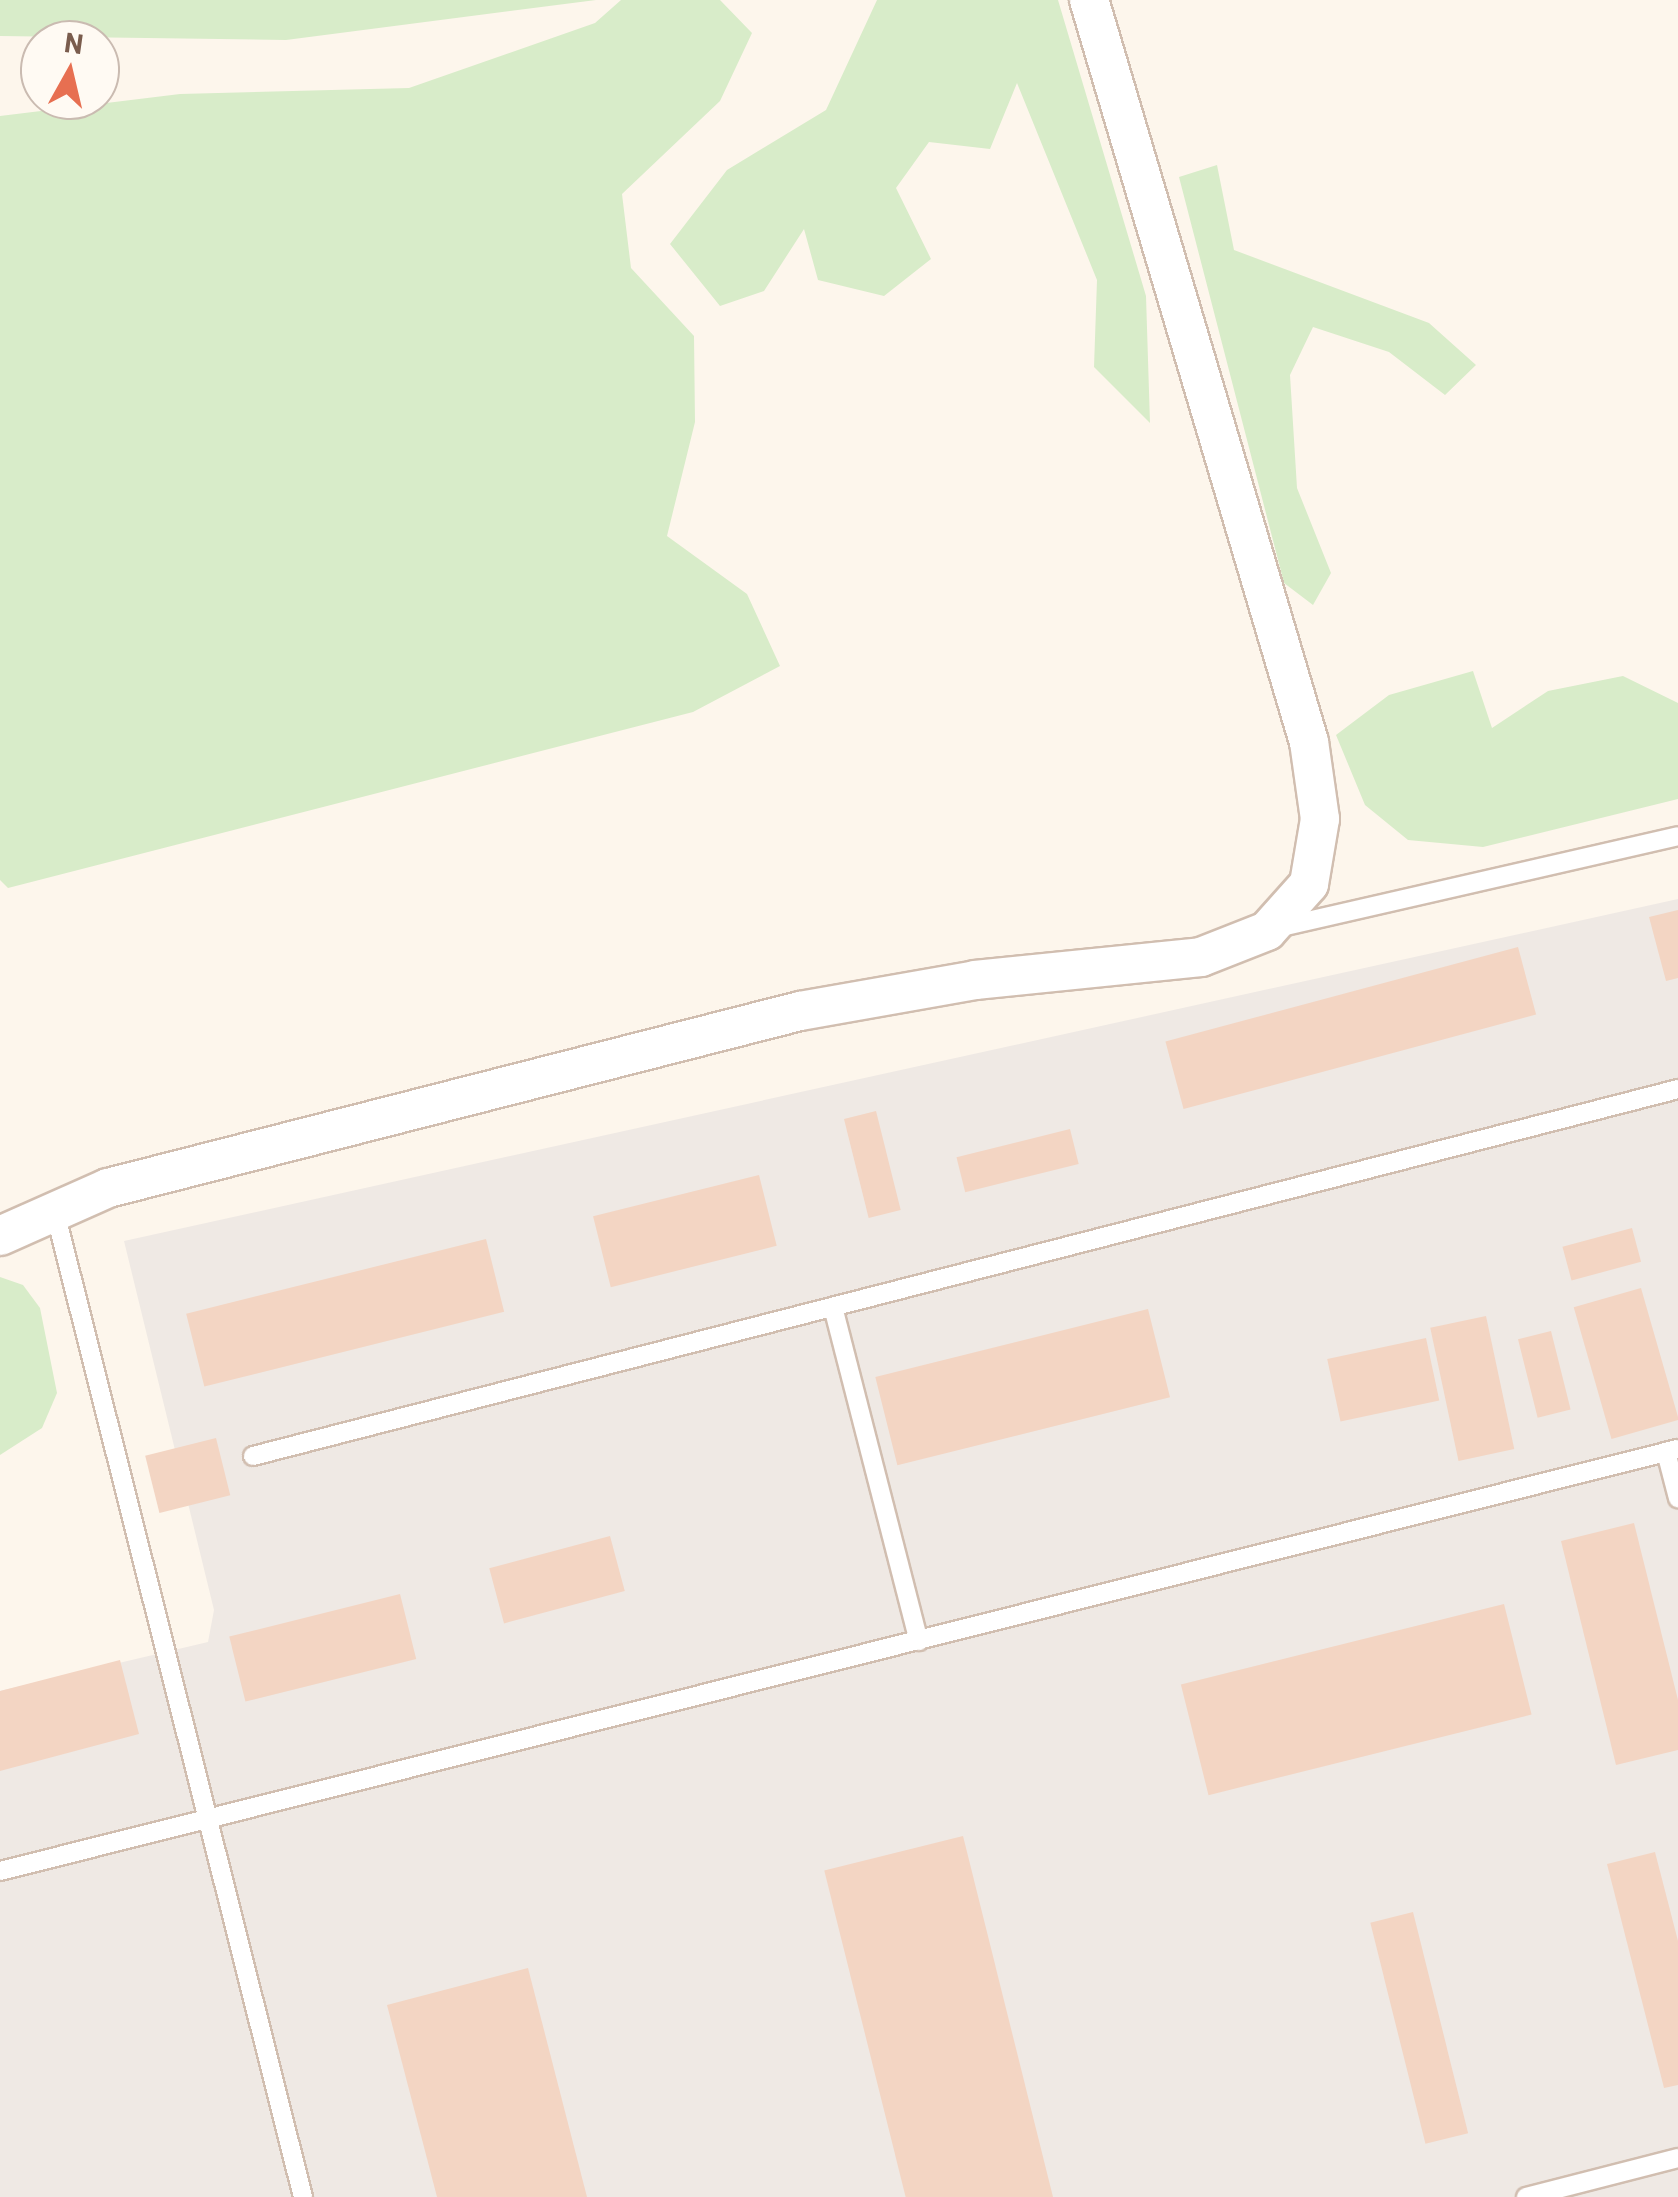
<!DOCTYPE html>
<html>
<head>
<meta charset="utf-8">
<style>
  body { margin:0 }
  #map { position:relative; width:1678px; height:2197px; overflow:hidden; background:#fdf6ec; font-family:Barlow,sans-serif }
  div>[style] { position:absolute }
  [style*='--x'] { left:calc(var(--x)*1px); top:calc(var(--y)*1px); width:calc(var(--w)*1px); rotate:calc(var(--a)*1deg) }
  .industrial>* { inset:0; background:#efe9e4 }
  .green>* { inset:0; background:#d8ecc9 }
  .building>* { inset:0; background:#f3d5c3; transform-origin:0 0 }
  .roads { filter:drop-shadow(2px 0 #d1beb0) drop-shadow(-2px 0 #d1beb0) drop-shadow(0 2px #d1beb0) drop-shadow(0 -2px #d1beb0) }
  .service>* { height:18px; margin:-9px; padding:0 9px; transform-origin:9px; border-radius:9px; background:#fff }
  .minor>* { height:38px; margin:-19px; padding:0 19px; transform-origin:19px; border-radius:19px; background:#fff }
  span { translate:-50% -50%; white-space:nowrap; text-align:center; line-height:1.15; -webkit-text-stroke:9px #fffaf3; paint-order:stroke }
  .north { position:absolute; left:20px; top:20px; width:100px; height:100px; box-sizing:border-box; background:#fffaf3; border:2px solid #cabbb1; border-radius:50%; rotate:8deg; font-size:28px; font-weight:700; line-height:40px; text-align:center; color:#7a5c4d }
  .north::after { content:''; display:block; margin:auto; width:35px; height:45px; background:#e76f51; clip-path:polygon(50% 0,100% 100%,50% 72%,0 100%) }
</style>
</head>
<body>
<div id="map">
  <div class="industrial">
    <i style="clip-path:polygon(1678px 899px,1678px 2197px,0 2197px,0 1691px,208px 1642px,214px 1610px,124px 1241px)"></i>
  </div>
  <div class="green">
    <i style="clip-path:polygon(0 0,596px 0,286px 40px,0 36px)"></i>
    <i style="clip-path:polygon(621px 0,720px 0,752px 33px,720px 101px,622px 194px,631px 268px,694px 336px,695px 422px,667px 536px,747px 594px,780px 666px,693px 712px,8px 888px,0 880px,0 116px,180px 94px,409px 88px,595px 23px)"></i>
    <i style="clip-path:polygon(877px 0,1058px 0,1146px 296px,1150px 423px,1094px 367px,1097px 280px,1017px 83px,990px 149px,929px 142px,896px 188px,931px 259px,884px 296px,818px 280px,804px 229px,764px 291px,720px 306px,670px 244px,727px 170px,826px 110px)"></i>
    <i style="clip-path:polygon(1217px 165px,1234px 250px,1429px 323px,1476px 365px,1445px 395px,1389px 352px,1313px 327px,1290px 375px,1297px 488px,1331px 573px,1313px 605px,1284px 583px,1179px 177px)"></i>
    <i style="clip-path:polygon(1473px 671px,1492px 728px,1548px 691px,1623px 676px,1678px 703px,1678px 799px,1483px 847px,1408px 840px,1365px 805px,1336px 735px,1389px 695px)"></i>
    <i style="clip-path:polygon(0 1277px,23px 1285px,40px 1308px,57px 1393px,42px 1428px,0 1455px)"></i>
  </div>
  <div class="building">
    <i style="clip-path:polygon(1678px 910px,1678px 978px,1666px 981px,1649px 917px)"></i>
    <i style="left:1518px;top:947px;width:70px;height:365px;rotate:75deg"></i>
    <i style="left:876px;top:1111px;width:102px;height:33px;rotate:76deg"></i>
    <i style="left:1070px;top:1129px;width:36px;height:117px;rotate:76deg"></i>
    <i style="left:759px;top:1175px;width:73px;height:171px;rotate:76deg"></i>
    <i style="left:1632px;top:1228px;width:35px;height:72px;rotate:75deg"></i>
    <i style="left:486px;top:1239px;width:75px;height:309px;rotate:76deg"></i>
    <i style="left:1641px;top:1288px;width:137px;height:70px;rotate:74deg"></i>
    <i style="left:1148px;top:1309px;width:91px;height:281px;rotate:76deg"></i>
    <i style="left:1486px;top:1316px;width:136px;height:57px;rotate:78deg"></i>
    <i style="left:1551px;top:1331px;width:81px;height:34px;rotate:76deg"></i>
    <i style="left:1426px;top:1338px;width:64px;height:101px;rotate:78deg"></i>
    <i style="left:216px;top:1438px;width:59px;height:73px;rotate:76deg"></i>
    <i style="clip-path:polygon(1634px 1523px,1678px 1700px,1678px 1750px,1616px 1765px,1561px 1541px)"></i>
    <i style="left:610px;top:1536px;width:57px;height:125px;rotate:75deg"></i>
    <i style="left:400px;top:1594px;width:67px;height:176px;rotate:76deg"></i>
    <i style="left:1504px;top:1604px;width:114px;height:333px;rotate:76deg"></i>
    <i style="clip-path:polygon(120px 1660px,139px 1734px,0 1771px,0 1691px)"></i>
    <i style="left:963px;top:1836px;width:373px;height:143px;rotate:76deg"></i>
    <i style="clip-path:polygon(1655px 1852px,1678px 1941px,1678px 2085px,1664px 2088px,1607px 1864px)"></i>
    <i style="left:1413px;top:1912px;width:228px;height:44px;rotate:76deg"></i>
    <i style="clip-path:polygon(528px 1968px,587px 2197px,437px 2197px,387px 2005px)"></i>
  </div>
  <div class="roads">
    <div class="service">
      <i style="--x:1277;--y:928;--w:411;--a:-12.9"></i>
      <i style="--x:55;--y:1212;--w:1016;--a:75.87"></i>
      <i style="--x:833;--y:1307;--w:345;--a:75.6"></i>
      <i style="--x:1666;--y:1452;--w:48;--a:75.4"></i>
      <i style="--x:253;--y:1456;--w:1472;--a:-14.44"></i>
      <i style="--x:0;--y:1871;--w:1730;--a:-14.12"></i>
      <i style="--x:1526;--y:2197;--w:157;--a:-14.4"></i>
    </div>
    <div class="minor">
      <i style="--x:0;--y:1236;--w:118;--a:-24"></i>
      <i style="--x:108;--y:1188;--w:714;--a:-14.35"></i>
      <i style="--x:800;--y:1011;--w:178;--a:-10"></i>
      <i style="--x:975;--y:980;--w:227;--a:-5.8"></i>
      <i style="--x:1201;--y:957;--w:71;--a:-21.5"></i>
      <i style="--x:1267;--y:931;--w:63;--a:-48.2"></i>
      <i style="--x:1309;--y:884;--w:66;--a:-80.4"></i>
      <i style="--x:1320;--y:819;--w:78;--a:-98.1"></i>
      <i style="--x:1309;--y:742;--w:774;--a:-106.51"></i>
    </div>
  </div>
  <div class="north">N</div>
</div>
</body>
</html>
